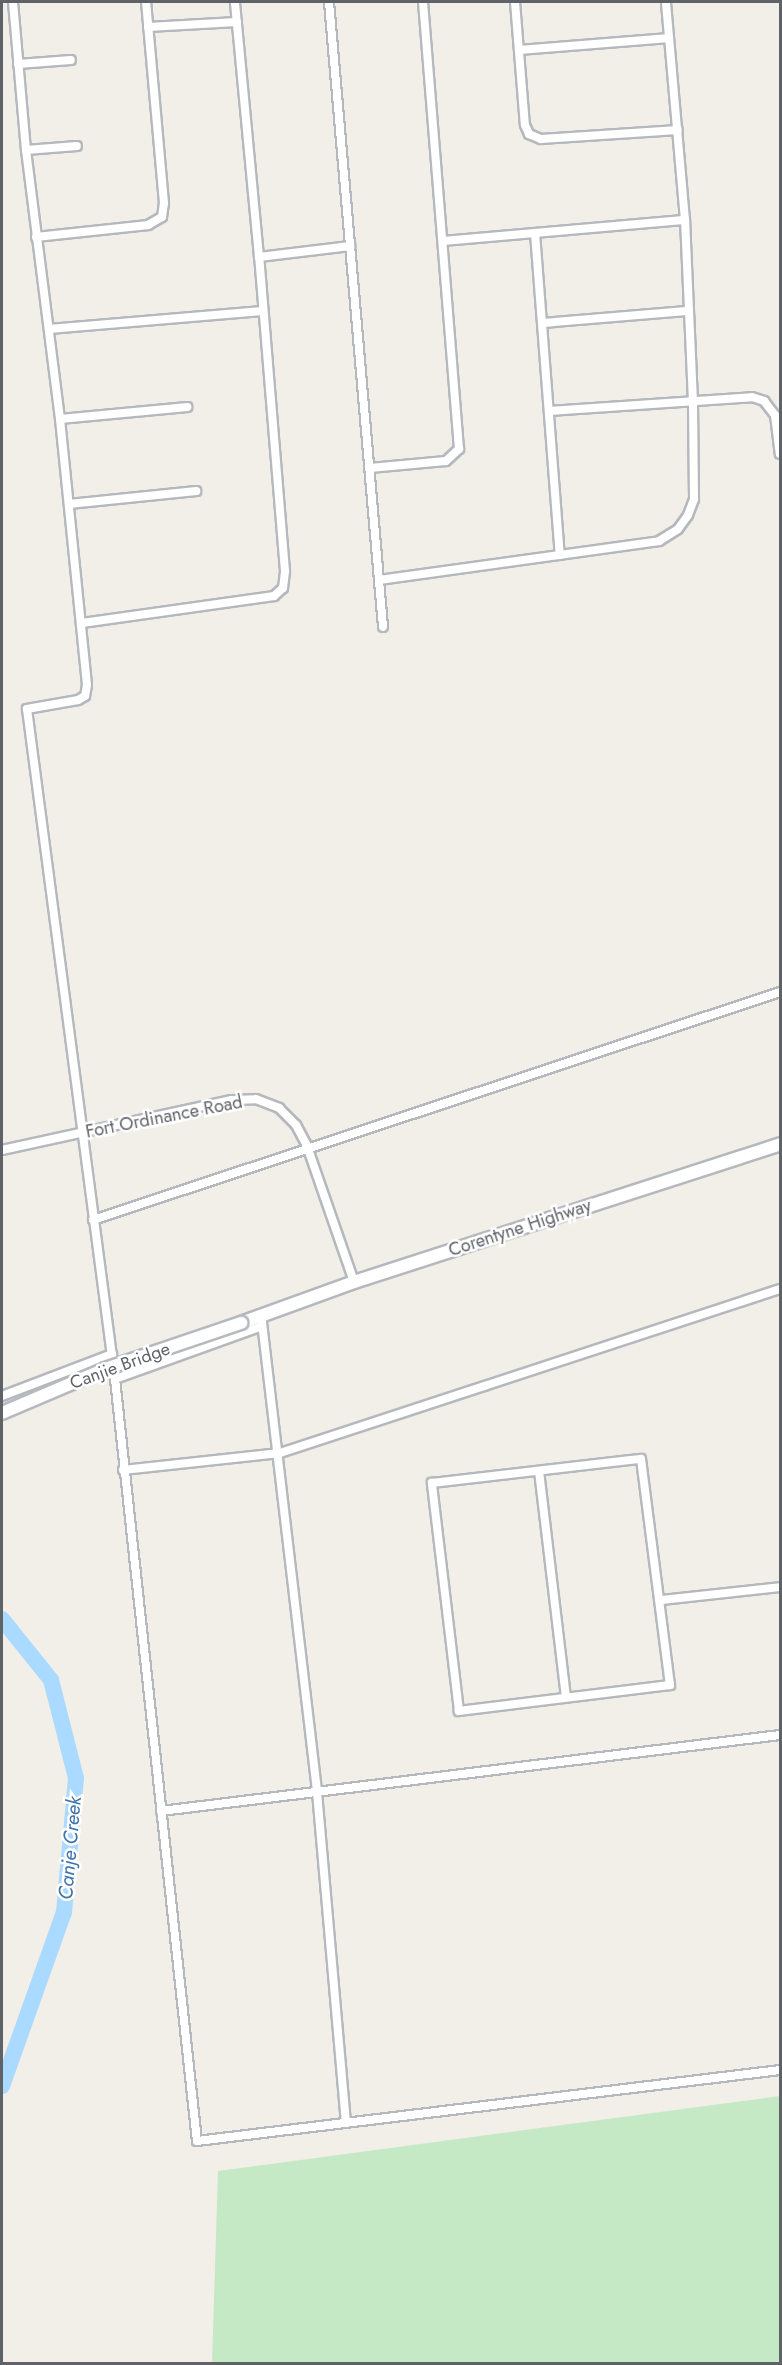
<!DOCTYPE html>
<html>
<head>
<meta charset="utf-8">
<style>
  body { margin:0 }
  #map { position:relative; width:782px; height:2365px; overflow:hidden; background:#f1efe8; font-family:Jost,sans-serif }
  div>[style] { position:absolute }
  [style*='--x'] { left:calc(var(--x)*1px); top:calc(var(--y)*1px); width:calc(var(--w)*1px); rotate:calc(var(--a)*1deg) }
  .green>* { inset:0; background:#c5e8c5 }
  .river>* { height:16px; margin:-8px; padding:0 8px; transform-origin:8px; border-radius:8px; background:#aadaff }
  .roads { filter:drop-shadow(2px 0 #b5b8bc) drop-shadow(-2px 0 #b5b8bc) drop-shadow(0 2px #b5b8bc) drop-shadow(0 -2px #b5b8bc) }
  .minor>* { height:8px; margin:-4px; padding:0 4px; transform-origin:4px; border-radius:4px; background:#fff }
  .secondary>* { height:12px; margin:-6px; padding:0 6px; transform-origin:6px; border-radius:6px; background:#fff }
  .bridges { filter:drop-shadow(2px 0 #b6babf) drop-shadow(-2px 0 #b6babf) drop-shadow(0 2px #b6babf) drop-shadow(0 -2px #b6babf) }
  .secondary-bridge>* { height:12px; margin:-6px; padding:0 6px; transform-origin:6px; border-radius:6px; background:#fff }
  span { translate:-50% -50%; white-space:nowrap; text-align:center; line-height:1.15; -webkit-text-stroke:5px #fff; paint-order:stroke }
  .street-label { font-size:18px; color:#5f6368 }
  .water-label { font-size:20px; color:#4174aa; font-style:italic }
  .frame { position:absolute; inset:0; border:3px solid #5f6368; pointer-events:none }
</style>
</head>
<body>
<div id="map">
  <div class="green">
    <i style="clip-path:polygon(780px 2096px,780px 2363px,212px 2363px,218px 2171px)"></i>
  </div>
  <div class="river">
    <i style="--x:2;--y:1619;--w:78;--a:51.2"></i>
    <i style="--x:51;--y:1680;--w:101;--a:75.7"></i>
    <i style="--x:76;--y:1778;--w:135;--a:95.1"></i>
    <i style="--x:64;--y:1912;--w:185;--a:109.6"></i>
  </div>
  <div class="roads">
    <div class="minor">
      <i style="--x:13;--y:2;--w:149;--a:85"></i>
      <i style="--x:26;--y:150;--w:271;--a:82.8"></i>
      <i style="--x:60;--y:419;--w:267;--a:84.2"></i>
      <i style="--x:87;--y:685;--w:11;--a:100"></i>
      <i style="--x:85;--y:696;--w:8;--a:150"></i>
      <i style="--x:78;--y:700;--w:52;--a:170"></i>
      <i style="--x:27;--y:709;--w:676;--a:82.52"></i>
      <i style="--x:115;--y:1379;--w:766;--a:83.86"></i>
      <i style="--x:197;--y:2141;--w:587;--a:-6.94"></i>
      <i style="--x:329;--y:2;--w:627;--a:85.06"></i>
      <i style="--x:515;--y:2;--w:123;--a:85.4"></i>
      <i style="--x:525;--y:125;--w:10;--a:66"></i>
      <i style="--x:529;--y:134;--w:13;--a:23"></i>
      <i style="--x:541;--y:139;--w:137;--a:-3.8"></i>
      <i style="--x:148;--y:27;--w:89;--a:-3.2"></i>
      <i style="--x:520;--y:50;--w:149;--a:-4.6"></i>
      <i style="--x:18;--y:64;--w:53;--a:-4.3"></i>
      <i style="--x:26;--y:150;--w:51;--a:-4.5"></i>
      <i style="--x:535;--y:233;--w:323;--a:85.6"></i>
      <i style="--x:36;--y:237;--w:113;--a:-6.1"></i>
      <i style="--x:148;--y:225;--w:16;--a:-30"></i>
      <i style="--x:162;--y:217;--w:14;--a:-82"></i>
      <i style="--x:164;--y:203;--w:202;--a:-95.1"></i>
      <i style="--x:444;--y:241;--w:242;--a:-5"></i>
      <i style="--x:259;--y:257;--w:92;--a:-6.9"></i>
      <i style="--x:543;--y:323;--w:144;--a:-4.8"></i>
      <i style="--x:49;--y:329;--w:214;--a:-4.8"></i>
      <i style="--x:549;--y:411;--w:203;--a:-3.9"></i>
      <i style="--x:752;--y:397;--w:13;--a:18"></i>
      <i style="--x:764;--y:401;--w:18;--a:52"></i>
      <i style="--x:775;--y:415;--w:39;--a:83"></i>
      <i style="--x:60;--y:419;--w:128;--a:-5.4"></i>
      <i style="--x:370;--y:468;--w:76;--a:-5.3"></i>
      <i style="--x:446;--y:461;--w:18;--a:-43"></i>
      <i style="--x:459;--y:449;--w:448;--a:-94.6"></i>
      <i style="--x:69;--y:504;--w:128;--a:-5.8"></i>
      <i style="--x:379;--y:580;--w:283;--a:-7.9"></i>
      <i style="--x:659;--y:541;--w:22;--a:-32"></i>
      <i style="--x:678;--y:529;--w:17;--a:-54"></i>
      <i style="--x:688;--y:515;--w:17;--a:-69"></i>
      <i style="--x:694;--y:499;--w:97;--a:-90.6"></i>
      <i style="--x:693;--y:402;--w:182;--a:-92.5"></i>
      <i style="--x:685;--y:220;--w:219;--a:-95"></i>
      <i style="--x:82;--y:623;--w:194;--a:-8"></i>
      <i style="--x:274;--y:596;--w:12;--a:-42"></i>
      <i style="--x:283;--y:588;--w:17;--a:-83"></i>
      <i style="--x:285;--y:571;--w:315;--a:-94.7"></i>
      <i style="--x:259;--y:257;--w:256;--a:-95.4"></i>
      <i style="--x:2;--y:1150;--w:235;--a:-12.3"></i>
      <i style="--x:232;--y:1100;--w:24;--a:-2"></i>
      <i style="--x:256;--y:1099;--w:25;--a:21"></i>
      <i style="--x:279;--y:1108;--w:24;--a:45"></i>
      <i style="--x:296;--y:1125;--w:24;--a:62"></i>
      <i style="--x:307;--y:1146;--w:144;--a:70.9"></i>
      <i style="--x:93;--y:1220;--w:724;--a:-18.36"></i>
      <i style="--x:261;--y:1314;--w:481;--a:83.3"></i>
      <i style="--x:317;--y:1792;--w:332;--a:85"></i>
      <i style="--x:115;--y:1379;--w:156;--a:-19.8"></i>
      <i style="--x:2;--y:1396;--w:118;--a:-20.9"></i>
      <i style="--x:641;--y:1459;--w:228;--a:82.7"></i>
      <i style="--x:670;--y:1685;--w:213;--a:173"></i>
      <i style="--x:459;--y:1711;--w:230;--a:-96.8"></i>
      <i style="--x:432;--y:1483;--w:210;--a:-6.6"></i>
      <i style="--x:123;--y:1470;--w:158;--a:-6.2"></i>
      <i style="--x:280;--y:1453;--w:526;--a:-18.16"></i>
      <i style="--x:539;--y:1471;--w:228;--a:83.2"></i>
      <i style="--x:661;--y:1600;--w:120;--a:-6.2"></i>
      <i style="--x:161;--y:1811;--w:624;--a:-7"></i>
    </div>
    <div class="secondary">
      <i style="--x:241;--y:1323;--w:120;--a:-19.9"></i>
      <i style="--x:354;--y:1282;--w:448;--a:-17.9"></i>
    </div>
  </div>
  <div class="bridges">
    <div class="secondary-bridge">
      <i style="--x:2;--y:1413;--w:112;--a:-23.1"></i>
      <i style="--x:105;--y:1369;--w:144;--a:-18.7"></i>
    </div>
  </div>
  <div class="street-label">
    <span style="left:164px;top:1117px;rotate:-11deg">Fort Ordinance Road</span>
    <span style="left:520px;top:1228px;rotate:-18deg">Corentyne Highway</span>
    <span style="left:120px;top:1366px;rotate:-20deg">Canjie Bridge</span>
  </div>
  <div class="water-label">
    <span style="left:70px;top:1848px;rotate:-85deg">Canje Creek</span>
  </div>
  <div class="frame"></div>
</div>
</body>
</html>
